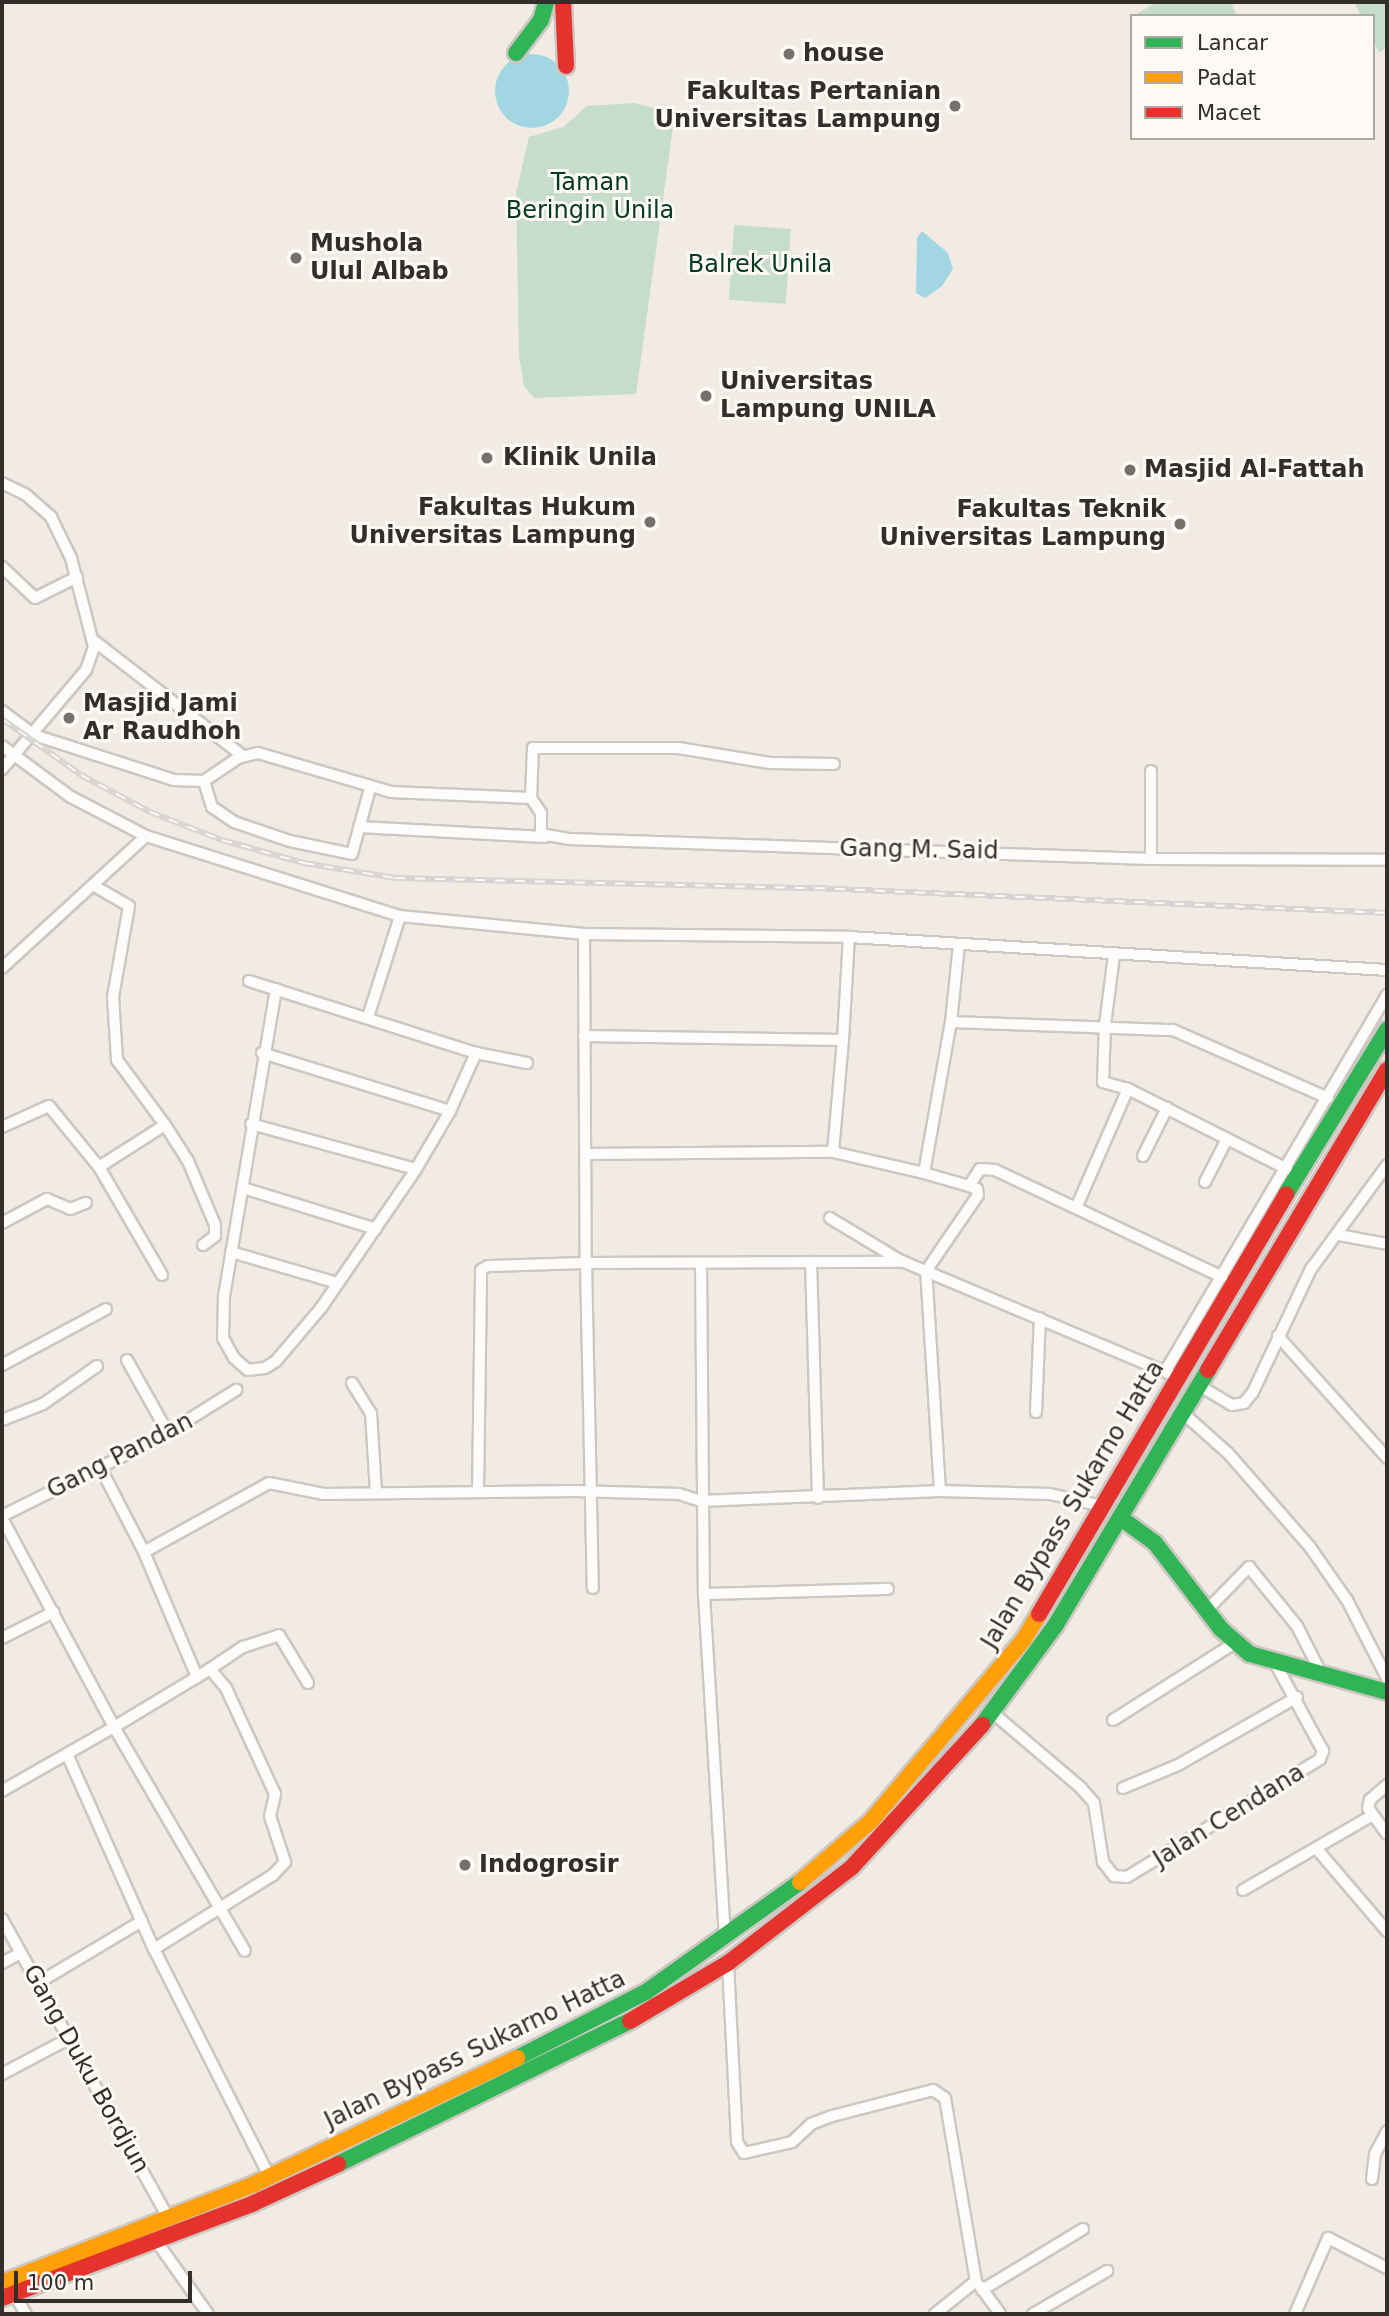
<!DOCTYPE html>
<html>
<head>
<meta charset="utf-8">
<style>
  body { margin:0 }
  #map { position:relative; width:1389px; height:2316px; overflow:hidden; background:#f1ebe4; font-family:"DejaVu Sans",sans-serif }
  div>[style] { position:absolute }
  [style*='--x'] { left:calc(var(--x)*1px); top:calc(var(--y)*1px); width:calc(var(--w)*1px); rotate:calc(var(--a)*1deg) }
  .green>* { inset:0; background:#c5ddca; transform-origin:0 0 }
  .water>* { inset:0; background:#a2d6e3 }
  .round { border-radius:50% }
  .roads { filter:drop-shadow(2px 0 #ccc7c2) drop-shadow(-2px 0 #ccc7c2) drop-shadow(0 2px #ccc7c2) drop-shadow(0 -2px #ccc7c2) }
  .street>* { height:10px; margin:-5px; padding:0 5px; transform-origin:5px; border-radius:5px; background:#fdfcfb }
  .fast>* { height:16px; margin:-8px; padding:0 8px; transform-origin:8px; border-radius:8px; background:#30b455 }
  .slow>* { height:16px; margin:-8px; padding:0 8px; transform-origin:8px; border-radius:8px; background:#ff9f0a }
  .jam>* { height:16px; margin:-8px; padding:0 8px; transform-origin:8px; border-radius:8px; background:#e5322d }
  .rail>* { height:6px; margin-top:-3px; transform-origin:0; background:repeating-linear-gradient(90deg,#fef9f4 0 10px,#d7d5d3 0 20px); box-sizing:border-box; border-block:2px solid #d7d5d3 }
  .dots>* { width:19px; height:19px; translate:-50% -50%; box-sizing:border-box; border:4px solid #fef9f4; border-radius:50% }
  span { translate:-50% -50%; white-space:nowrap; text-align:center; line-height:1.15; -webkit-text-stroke:6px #fef9f4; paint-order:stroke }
  .poi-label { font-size:24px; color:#322e29; font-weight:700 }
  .left { translate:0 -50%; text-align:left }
  .right { translate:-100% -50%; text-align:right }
  .park-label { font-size:24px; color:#043922 }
  .street-label { font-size:24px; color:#322e29 }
  .frame { position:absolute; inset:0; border:4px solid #322e29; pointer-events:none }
  .legend { position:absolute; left:1130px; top:14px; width:245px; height:126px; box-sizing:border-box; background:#fef9f4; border:2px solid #aca8a3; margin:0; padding:9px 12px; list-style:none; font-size:21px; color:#322e29 }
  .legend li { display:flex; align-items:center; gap:14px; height:35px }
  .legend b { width:35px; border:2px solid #aca8a3 }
  .scale { position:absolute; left:14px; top:2271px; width:178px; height:32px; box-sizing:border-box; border:4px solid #322e29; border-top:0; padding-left:9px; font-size:21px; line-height:24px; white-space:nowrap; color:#322e29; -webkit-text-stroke:5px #fef9f4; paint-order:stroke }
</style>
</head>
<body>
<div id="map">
  <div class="green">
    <i style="clip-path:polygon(1157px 2px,1231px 2px,1237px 16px,1133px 16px)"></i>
    <i style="clip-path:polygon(1354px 2px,1387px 2px,1387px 48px,1379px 52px,1373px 41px,1373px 16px,1361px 16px)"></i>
    <i style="clip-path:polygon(634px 103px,675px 113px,636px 394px,534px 398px,524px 386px,519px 356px,516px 193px,529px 137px,563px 127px,587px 106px)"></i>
    <i style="left:734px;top:225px;width:57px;height:75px;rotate:4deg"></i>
  </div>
  <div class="water">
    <i class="round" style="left:495px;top:54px;width:74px;height:74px"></i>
    <i style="clip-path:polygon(922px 231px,948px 253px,953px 269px,942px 286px,925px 298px,916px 293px,917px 238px)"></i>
  </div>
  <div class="roads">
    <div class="street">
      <i style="--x:2;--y:483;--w:25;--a:26"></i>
      <i style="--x:25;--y:494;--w:35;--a:41"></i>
      <i style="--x:51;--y:517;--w:46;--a:64"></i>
      <i style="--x:71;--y:558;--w:92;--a:75.5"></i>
      <i style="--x:94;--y:647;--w:24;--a:109"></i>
      <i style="--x:86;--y:670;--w:130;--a:130.3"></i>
      <i style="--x:2;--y:567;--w:45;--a:43.2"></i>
      <i style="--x:35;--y:598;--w:47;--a:-26.6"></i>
      <i style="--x:93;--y:640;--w:190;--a:37.7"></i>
      <i style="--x:2;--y:711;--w:40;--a:37"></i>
      <i style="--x:34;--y:735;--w:147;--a:17.8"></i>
      <i style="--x:174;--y:780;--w:30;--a:2"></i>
      <i style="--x:204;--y:781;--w:41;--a:-34.1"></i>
      <i style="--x:238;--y:758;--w:21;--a:-14"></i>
      <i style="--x:258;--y:753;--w:139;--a:16.3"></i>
      <i style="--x:391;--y:792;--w:140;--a:2.5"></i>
      <i style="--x:2;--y:746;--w:86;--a:36.5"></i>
      <i style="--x:71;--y:797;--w:85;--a:27.5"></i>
      <i style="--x:146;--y:836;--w:266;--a:17.5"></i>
      <i style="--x:400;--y:916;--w:185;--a:5.6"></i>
      <i style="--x:584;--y:934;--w:265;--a:0.6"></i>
      <i style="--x:849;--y:937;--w:539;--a:3.51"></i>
      <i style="--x:834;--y:764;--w:64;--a:-179.1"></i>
      <i style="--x:770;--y:763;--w:93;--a:-170.7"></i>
      <i style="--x:678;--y:748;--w:145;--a:180"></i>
      <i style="--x:533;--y:748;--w:50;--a:92.3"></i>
      <i style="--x:531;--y:798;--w:18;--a:56"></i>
      <i style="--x:541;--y:813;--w:21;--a:90"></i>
      <i style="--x:541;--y:834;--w:28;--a:10"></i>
      <i style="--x:569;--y:839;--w:582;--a:1.97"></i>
      <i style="--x:1151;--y:859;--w:236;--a:0.2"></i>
      <i style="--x:1151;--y:771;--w:88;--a:90"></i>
      <i style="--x:204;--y:781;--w:27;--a:73"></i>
      <i style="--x:212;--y:807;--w:27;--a:34"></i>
      <i style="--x:234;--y:822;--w:59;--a:18.7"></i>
      <i style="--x:290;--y:841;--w:63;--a:11.8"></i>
      <i style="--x:352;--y:854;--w:68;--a:-74.7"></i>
      <i style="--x:359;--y:827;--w:186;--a:3.1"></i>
      <i style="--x:584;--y:934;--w:329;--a:89.7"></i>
      <i style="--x:586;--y:1263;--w:318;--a:-0.2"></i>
      <i style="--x:904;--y:1262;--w:297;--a:22.8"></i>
      <i style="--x:1114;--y:955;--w:71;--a:97.3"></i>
      <i style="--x:1105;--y:1025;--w:57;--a:92"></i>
      <i style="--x:1103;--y:1082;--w:26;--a:16"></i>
      <i style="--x:1128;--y:1089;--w:178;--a:26.7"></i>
      <i style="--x:2;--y:968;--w:195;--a:-42.5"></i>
      <i style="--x:249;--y:981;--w:238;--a:17.6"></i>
      <i style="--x:476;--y:1053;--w:52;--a:11.1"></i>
      <i style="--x:276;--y:989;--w:310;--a:99.6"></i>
      <i style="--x:224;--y:1295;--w:43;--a:91.3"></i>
      <i style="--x:223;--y:1338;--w:23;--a:61"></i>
      <i style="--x:234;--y:1358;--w:18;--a:41"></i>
      <i style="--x:248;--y:1370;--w:17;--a:-7"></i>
      <i style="--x:265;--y:1368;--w:13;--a:-32"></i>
      <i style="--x:276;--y:1361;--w:70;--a:-49.7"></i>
      <i style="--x:321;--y:1308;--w:168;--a:-55.6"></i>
      <i style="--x:416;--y:1169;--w:67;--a:-59.6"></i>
      <i style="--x:450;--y:1111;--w:64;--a:-65.9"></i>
      <i style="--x:368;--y:1017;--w:106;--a:-72.4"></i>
      <i style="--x:951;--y:1022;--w:222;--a:2.1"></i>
      <i style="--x:1173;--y:1030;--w:169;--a:23.7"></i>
      <i style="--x:584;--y:1036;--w:259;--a:0.9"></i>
      <i style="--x:843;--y:1040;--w:103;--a:-86.7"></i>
      <i style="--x:843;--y:1040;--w:112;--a:95.1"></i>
      <i style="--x:833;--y:1152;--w:93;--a:13"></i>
      <i style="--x:262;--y:1053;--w:197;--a:17.1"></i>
      <i style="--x:251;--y:1124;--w:171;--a:15.3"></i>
      <i style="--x:165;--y:1125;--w:43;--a:57.4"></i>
      <i style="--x:188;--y:1161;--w:69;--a:67.1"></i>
      <i style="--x:215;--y:1225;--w:11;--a:90"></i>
      <i style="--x:215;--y:1236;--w:15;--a:143"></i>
      <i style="--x:2;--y:1127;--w:51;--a:-24.1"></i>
      <i style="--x:49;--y:1106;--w:79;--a:50.7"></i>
      <i style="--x:99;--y:1167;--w:78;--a:-32.5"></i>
      <i style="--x:165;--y:1125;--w:81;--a:-126.4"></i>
      <i style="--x:117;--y:1060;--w:63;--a:-93.6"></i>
      <i style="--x:113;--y:997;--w:92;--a:-80"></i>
      <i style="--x:129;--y:906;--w:39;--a:-150"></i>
      <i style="--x:586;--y:1154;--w:247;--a:-0.5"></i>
      <i style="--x:1143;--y:1156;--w:54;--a:-63.4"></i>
      <i style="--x:99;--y:1167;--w:125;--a:59.7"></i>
      <i style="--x:1205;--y:1182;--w:48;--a:-62.9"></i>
      <i style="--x:969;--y:1186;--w:20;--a:-57"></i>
      <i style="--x:980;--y:1169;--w:15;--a:4"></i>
      <i style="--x:995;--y:1170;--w:251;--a:25.2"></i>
      <i style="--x:243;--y:1188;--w:139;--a:17.1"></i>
      <i style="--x:1076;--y:1208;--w:130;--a:-66.4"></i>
      <i style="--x:830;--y:1218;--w:83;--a:31.2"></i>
      <i style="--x:2;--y:1223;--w:51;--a:-28.1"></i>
      <i style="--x:47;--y:1199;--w:25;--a:23"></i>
      <i style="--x:70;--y:1209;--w:17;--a:-21"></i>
      <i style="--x:1339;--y:1235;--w:49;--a:10.6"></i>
      <i style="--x:231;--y:1252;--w:111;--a:16.2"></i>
      <i style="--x:811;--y:1262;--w:236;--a:88.3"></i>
      <i style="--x:701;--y:1264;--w:330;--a:89.5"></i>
      <i style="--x:704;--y:1594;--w:345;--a:86.5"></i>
      <i style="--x:1278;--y:1336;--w:164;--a:48.2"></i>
      <i style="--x:127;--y:1360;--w:84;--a:60.7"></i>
      <i style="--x:2;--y:1365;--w:118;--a:-28.3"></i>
      <i style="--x:1166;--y:1370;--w:435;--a:-59.5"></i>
      <i style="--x:352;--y:1383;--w:36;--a:58"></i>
      <i style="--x:371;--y:1413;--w:80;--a:86.4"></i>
      <i style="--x:1200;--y:1386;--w:37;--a:31"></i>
      <i style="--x:1232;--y:1405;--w:12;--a:-9"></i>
      <i style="--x:1244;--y:1403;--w:14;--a:-51"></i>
      <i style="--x:1253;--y:1392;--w:136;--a:-64.8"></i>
      <i style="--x:1311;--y:1269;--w:129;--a:-53.8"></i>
      <i style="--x:1036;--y:1412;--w:94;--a:-87.6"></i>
      <i style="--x:1184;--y:1414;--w:59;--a:41.6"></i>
      <i style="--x:1228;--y:1453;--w:125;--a:48.9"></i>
      <i style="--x:1310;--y:1547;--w:65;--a:55.1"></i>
      <i style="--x:1347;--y:1600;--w:88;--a:62.9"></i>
      <i style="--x:2;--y:1420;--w:44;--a:-21.3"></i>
      <i style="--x:43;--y:1404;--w:66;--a:-35.1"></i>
      <i style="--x:100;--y:1467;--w:96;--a:62.6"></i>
      <i style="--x:144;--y:1552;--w:136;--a:67"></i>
      <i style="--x:197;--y:1677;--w:97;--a:148.9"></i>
      <i style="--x:114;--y:1727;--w:259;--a:59.7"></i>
      <i style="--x:940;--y:1491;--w:220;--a:-93.6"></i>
      <i style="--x:926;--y:1271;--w:92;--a:-55.6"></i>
      <i style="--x:978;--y:1195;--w:6;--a:-99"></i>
      <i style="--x:977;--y:1189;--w:9;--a:-159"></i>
      <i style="--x:969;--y:1186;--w:47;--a:-163.9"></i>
      <i style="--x:924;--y:1173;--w:153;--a:-79.9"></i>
      <i style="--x:951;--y:1022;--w:78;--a:-84.1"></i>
      <i style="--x:478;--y:1492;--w:222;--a:-89.2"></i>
      <i style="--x:481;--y:1270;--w:8;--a:-30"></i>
      <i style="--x:488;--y:1266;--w:98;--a:-1.8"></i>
      <i style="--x:586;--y:1263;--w:325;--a:88.8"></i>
      <i style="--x:2;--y:1516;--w:178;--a:-26.4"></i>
      <i style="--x:161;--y:1437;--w:89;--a:-32.1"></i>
      <i style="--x:2;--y:1518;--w:237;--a:61.8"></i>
      <i style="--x:114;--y:1727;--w:129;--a:150.3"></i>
      <i style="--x:144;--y:1552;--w:143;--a:-28.9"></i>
      <i style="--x:269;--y:1483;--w:56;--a:11.3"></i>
      <i style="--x:324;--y:1494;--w:251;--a:-0.7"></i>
      <i style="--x:575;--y:1491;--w:104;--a:1.7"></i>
      <i style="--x:679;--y:1494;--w:23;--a:18"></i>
      <i style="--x:701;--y:1501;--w:239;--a:-2.4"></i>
      <i style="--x:940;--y:1491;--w:110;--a:1.6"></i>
      <i style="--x:1050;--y:1494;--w:53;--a:13"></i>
      <i style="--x:704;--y:1594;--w:184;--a:-1.6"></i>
      <i style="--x:1206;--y:1611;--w:62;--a:-45.7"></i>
      <i style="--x:1249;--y:1567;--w:76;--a:50.9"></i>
      <i style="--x:1297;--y:1626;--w:55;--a:63"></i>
      <i style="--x:2;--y:1638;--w:58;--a:-26.6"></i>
      <i style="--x:210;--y:1669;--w:40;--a:-34"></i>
      <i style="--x:243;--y:1647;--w:38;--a:-18"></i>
      <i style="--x:279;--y:1635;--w:56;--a:58.9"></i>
      <i style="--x:993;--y:1713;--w:116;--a:40.4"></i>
      <i style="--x:1081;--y:1788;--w:20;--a:49"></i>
      <i style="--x:1094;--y:1803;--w:60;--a:81.3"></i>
      <i style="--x:1103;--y:1862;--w:18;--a:52"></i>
      <i style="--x:1114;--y:1876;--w:13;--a:4"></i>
      <i style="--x:1127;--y:1877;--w:226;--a:-31.4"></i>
      <i style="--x:1320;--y:1759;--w:9;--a:-69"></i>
      <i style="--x:1323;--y:1751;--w:100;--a:-118.6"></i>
      <i style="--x:1113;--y:1720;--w:144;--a:-32.3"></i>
      <i style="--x:67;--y:1754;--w:214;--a:66"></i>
      <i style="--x:154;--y:1949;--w:254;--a:63.1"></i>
      <i style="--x:1387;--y:1785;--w:23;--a:139"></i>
      <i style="--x:1370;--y:1800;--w:8;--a:104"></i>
      <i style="--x:1368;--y:1808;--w:32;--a:54"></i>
      <i style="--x:1123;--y:1788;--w:60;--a:-22.7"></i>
      <i style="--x:1178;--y:1765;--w:137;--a:-29.7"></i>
      <i style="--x:1316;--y:1848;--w:109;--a:49.5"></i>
      <i style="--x:1243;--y:1890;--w:148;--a:-30"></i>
      <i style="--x:2;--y:1919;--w:343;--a:60.9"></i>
      <i style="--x:154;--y:1949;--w:140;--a:-31.9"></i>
      <i style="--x:273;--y:1875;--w:18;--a:-47"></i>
      <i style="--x:285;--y:1862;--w:48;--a:-108.1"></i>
      <i style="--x:270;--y:1816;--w:23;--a:-77"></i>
      <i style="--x:275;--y:1794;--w:117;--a:-114.8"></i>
      <i style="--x:226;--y:1688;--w:25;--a:-130"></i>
      <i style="--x:210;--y:1669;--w:15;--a:148"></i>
      <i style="--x:2;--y:1963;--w:21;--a:-28"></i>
      <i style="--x:728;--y:1963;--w:179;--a:87.1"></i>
      <i style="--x:737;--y:2142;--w:13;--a:58"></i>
      <i style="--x:744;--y:2153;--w:49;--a:-12.9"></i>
      <i style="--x:792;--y:2142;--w:26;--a:-43"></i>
      <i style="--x:811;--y:2124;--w:22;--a:-21"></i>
      <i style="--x:832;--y:2116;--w:104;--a:-14.4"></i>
      <i style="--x:933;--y:2090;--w:14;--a:34"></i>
      <i style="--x:945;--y:2098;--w:186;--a:80.4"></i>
      <i style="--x:976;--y:2281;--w:53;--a:141.2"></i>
      <i style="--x:38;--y:1983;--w:121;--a:-30.8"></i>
      <i style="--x:2;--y:2074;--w:77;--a:-27.9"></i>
      <i style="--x:1372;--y:2179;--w:25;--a:-83"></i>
      <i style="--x:1375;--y:2154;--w:26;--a:-62"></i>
      <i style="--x:157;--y:2242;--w:88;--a:54.7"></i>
      <i style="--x:980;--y:2286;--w:34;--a:54"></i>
      <i style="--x:982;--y:2290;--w:118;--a:-31.1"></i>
      <i style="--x:14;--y:2294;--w:23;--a:59"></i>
      <i style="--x:1033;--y:2314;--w:86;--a:-30.2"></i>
      <i style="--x:1295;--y:2314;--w:83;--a:-66.5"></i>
      <i style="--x:1328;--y:2238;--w:66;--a:27"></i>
    </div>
    <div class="fast">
      <i style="--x:516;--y:53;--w:41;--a:-52.9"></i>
      <i style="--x:541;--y:20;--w:19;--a:-74"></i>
      <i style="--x:1286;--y:1194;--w:193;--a:-58.4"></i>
      <i style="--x:1122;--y:1519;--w:41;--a:36"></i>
      <i style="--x:1155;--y:1543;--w:108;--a:52.5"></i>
      <i style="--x:1221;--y:1629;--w:38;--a:41"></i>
      <i style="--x:1250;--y:1654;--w:142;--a:15.5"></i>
      <i style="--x:982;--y:1725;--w:123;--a:-53.6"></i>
      <i style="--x:1055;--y:1626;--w:298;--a:-59.1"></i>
      <i style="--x:517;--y:2058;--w:145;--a:-27.1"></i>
      <i style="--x:646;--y:1992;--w:189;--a:-35.5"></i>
      <i style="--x:338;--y:2164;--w:325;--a:-26.1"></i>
    </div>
    <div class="slow">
      <i style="--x:800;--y:1882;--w:94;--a:-40.7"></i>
      <i style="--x:871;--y:1821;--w:238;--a:-49.9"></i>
      <i style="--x:1024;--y:1639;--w:29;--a:-59"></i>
      <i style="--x:2;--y:2283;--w:271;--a:-21.4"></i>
      <i style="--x:254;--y:2184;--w:292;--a:-25.6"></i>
    </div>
    <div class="jam">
      <i style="--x:563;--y:2;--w:64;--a:87.3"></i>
      <i style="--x:1208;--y:1370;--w:349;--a:-59.2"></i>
      <i style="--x:1039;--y:1614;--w:487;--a:-59.5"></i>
      <i style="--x:630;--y:2021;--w:114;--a:-30.6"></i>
      <i style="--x:728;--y:1963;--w:157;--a:-37.7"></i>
      <i style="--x:852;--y:1867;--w:193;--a:-47.5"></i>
      <i style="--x:2;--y:2298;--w:267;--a:-20.6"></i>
      <i style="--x:252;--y:2204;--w:95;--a:-24.9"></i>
    </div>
  </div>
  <div class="rail">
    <i style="--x:2;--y:719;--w:97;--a:35.3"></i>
    <i style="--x:81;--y:775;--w:78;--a:28.2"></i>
    <i style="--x:150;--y:812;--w:77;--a:21.3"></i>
    <i style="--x:222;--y:840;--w:85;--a:15.7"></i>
    <i style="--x:304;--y:863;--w:92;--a:9.4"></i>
    <i style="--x:395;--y:878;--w:420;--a:1.4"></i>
    <i style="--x:815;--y:888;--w:573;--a:2.5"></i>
  </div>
  <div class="dots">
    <i style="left:789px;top:54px;background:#75706a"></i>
    <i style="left:955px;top:106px;background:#75706a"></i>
    <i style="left:296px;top:258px;background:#75706a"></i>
    <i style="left:706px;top:396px;background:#75706a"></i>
    <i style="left:487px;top:458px;background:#75706a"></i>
    <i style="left:1130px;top:470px;background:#75706a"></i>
    <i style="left:650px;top:522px;background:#75706a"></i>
    <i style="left:1180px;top:524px;background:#75706a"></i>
    <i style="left:69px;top:718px;background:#75706a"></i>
    <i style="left:465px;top:1865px;background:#75706a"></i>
  </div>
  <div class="poi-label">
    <span class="left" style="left:803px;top:54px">house</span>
    <span class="right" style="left:941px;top:106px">Fakultas Pertanian<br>Universitas Lampung</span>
    <span class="left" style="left:310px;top:258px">Mushola<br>Ulul Albab</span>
    <span class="left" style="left:720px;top:396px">Universitas<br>Lampung UNILA</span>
    <span class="left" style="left:503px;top:458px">Klinik Unila</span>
    <span class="left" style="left:1144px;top:470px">Masjid Al-Fattah</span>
    <span class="right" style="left:636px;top:522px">Fakultas Hukum<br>Universitas Lampung</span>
    <span class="right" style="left:1166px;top:524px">Fakultas Teknik<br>Universitas Lampung</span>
    <span class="left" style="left:83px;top:718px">Masjid Jami<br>Ar Raudhoh</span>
    <span class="left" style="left:479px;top:1865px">Indogrosir</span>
  </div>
  <div class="park-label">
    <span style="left:590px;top:197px">Taman<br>Beringin Unila</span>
    <span style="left:760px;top:265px">Balrek Unila</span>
  </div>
  <div class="street-label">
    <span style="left:919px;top:850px;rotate:1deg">Gang M. Said</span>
    <span style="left:120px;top:1456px;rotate:-27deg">Gang Pandan</span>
    <span style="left:1073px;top:1505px;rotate:-59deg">Jalan Bypass Sukarno Hatta</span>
    <span style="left:1229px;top:1816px;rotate:-32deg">Jalan Cendana</span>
    <span style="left:475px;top:2050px;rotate:-26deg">Jalan Bypass Sukarno Hatta</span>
    <span style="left:86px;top:2069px;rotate:61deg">Gang Duku Bordjun</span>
  </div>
  <div class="frame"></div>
  <ul class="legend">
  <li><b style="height:9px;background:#30b455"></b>Lancar</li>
  <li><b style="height:9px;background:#ff9f0a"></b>Padat</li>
  <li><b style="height:9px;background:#e5322d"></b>Macet</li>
  </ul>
  <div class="scale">100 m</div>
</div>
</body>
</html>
